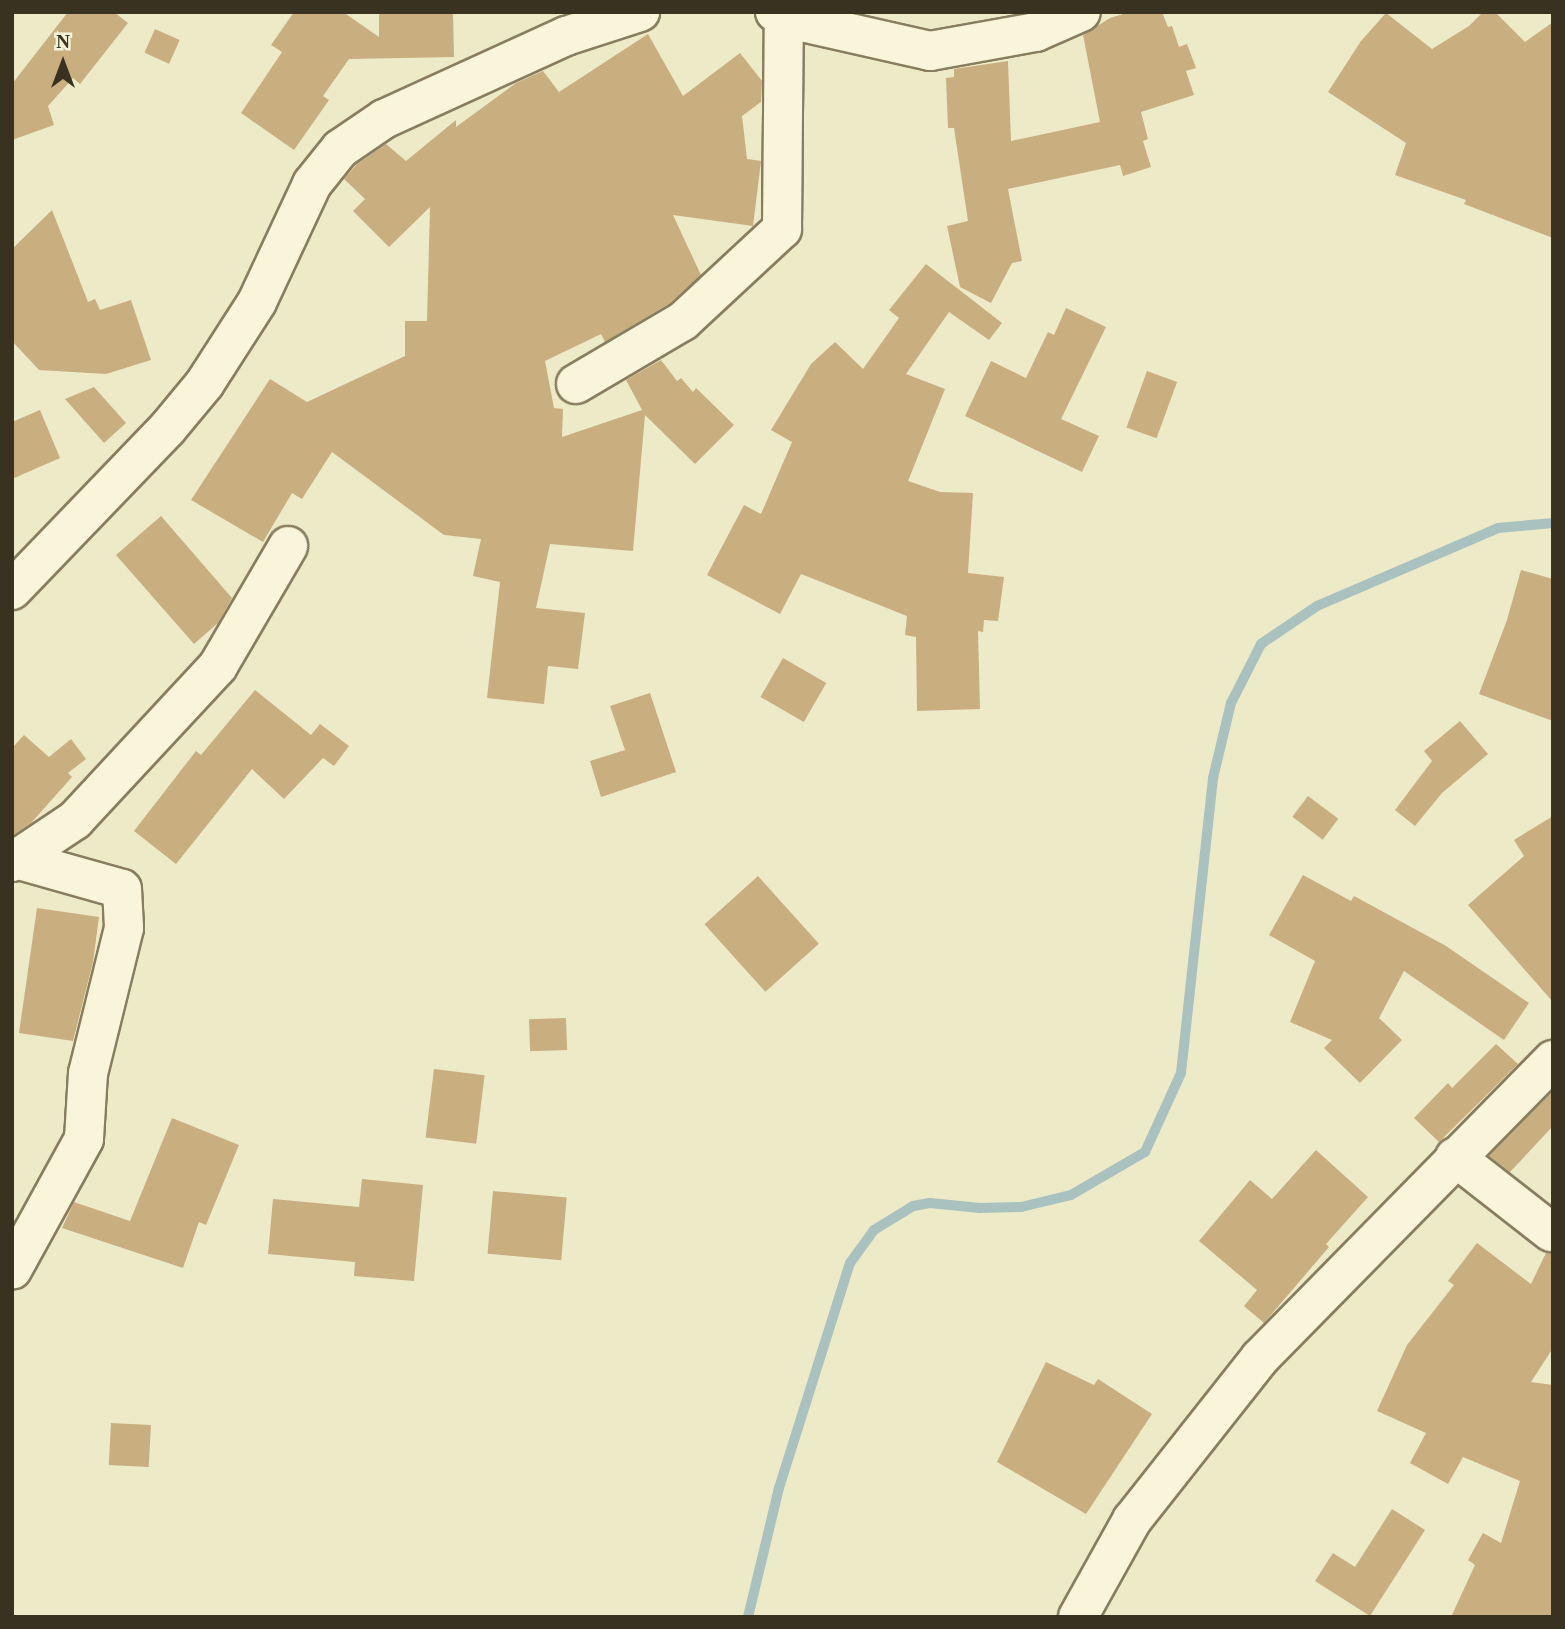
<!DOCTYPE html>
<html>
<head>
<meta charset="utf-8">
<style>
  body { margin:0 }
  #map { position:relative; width:1565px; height:1629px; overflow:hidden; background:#edeac8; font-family:Georgia,serif }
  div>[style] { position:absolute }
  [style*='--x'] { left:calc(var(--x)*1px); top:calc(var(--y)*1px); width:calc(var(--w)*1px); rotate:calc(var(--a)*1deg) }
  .stream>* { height:10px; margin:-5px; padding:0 5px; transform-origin:5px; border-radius:5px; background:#a9c1bf }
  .building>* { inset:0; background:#c9ae80; transform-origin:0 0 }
  .roads { filter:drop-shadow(2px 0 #887d5e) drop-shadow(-2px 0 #887d5e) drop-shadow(0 2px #887d5e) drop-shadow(0 -2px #887d5e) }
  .minor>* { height:38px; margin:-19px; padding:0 19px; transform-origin:19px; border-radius:19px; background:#f8f5db }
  span { translate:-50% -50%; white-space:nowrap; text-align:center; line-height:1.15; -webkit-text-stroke:7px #f4f2d7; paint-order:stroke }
  .frame { position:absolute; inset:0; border:14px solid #393221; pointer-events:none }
  .north { position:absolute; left:28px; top:28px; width:70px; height:70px; -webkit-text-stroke:5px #f4f2d7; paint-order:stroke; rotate:0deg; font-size:19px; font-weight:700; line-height:28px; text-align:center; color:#393221 }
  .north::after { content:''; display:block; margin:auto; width:24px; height:32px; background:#393221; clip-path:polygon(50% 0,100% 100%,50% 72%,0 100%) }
</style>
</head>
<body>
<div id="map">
  <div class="stream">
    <i style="--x:748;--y:1617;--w:133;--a:-76.5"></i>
    <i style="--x:779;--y:1488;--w:236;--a:-72.5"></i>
    <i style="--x:850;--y:1263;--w:41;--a:-54"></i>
    <i style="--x:874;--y:1230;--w:46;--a:-31.6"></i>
    <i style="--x:913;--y:1206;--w:17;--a:-10"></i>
    <i style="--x:930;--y:1203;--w:50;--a:5.7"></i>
    <i style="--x:980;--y:1208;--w:41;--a:-1.4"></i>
    <i style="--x:1021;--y:1207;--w:51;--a:-13.5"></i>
    <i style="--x:1071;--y:1195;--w:86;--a:-30.2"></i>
    <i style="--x:1145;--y:1152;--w:87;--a:-65.5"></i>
    <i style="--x:1181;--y:1073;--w:297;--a:-83.8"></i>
    <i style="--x:1213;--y:778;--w:77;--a:-76.5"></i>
    <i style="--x:1231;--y:703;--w:66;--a:-63"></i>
    <i style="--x:1261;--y:644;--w:68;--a:-34.2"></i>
    <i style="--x:1317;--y:606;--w:197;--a:-23.3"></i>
    <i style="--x:1498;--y:528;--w:55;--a:-5.2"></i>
  </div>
  <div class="building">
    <i style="clip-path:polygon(68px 12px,114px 12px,128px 23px,80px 84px,73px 78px,48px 106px,54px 125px,12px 140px,12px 84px)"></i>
    <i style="clip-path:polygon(294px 12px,343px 12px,379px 37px,379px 12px,453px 12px,454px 57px,349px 59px,323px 96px,329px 100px,294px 150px,241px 113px,282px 52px,271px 45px)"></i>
    <i style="clip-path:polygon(1130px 12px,1162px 12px,1168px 27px,1172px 26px,1179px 47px,1187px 44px,1196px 68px,1186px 71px,1194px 95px,1141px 112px,1148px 139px,1143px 141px,1151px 167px,1123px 176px,1120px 165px,1008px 189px,1022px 261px,1012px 263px,991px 303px,960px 287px,947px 226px,968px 221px,954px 128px,948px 128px,946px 78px,954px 77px,954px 69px,1008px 61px,1011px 141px,1100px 122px,1083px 35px,1110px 18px)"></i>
    <i style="clip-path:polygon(1483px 12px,1495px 12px,1525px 42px,1553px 22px,1553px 238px,1464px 204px,1466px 200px,1395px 175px,1406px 143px,1328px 92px,1361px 41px,1386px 13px,1432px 49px,1469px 26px)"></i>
    <i style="left:155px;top:29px;width:27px;height:26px;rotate:24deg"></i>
    <i style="clip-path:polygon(648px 34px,683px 96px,740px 53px,762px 81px,761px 102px,742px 116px,747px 159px,761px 161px,753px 226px,673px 215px,701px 275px,670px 303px,605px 342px,601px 334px,545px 361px,554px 408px,563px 409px,562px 437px,642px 410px,626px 380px,661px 360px,677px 381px,681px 378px,693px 392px,696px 388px,734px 425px,695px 464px,645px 415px,633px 551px,550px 544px,536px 608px,585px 613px,578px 669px,548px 666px,544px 704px,487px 698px,500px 582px,473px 576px,481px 539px,444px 535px,332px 452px,302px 499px,292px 493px,263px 542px,191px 500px,270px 379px,307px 402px,405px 356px,405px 321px,427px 321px,430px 207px,389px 247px,353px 211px,365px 199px,344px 179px,357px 164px,386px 144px,406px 161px,456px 120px,456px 127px,516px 83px,543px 71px,559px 92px)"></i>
    <i style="clip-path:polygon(52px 210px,88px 302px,95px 299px,100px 310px,131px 300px,151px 360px,106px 374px,39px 370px,12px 341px,12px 249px)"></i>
    <i style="clip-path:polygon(926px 264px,1002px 323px,989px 340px,949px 312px,906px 374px,945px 389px,908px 481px,940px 492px,973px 493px,968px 573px,1004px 577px,998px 621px,984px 620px,983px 632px,978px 631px,980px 709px,917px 711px,916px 637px,905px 635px,907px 616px,801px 574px,780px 614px,707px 575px,744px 505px,761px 514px,792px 442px,771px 430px,811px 364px,835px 342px,863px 369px,899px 318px,889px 310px)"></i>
    <i style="clip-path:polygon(1066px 308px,1106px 327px,1061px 419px,1099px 436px,1082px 472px,965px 416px,991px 361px,1026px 378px,1048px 332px,1054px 335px)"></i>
    <i style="left:1147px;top:371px;width:32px;height:60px;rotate:20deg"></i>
    <i style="clip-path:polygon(94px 387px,126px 423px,104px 443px,65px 399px)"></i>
    <i style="clip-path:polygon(40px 410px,60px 458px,12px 479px,12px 422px)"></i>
    <i style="clip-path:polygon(161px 516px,232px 598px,218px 623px,194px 644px,116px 555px)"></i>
    <i style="clip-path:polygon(1521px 570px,1553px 579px,1553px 721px,1479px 694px,1507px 620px)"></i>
    <i style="left:783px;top:658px;width:50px;height:45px;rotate:30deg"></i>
    <i style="clip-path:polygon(255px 690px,311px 735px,320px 724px,349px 746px,334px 766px,323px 758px,284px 799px,252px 769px,176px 864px,134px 831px,196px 751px,201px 755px)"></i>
    <i style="clip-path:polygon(650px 693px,676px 772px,601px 797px,590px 761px,625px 750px,610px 706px)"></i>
    <i style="clip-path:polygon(1460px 721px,1488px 754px,1442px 793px,1415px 826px,1395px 810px,1432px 761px,1424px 751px)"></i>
    <i style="clip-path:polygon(24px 735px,49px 757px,71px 739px,86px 759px,68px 773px,72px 777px,31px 823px,12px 836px,12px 748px)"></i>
    <i style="left:1308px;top:796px;width:38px;height:26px;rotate:37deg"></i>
    <i style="clip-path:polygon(1553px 816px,1553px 1002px,1468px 905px,1524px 856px,1514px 840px)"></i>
    <i style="clip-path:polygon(1303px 875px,1351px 901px,1354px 896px,1446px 946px,1529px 1003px,1504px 1040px,1404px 971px,1379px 1018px,1402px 1040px,1360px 1083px,1324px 1048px,1332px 1040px,1290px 1022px,1315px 961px,1269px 935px)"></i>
    <i style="left:758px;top:876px;width:91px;height:72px;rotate:48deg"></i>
    <i style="clip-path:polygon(37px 908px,99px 917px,93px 962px,73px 1041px,19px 1033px)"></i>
    <i style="left:566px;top:1018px;width:32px;height:37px;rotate:88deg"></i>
    <i style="clip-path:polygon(1496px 1044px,1518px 1064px,1439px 1142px,1414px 1118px,1448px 1083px,1452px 1088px)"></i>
    <i style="left:434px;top:1069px;width:51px;height:69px;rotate:7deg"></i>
    <i style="clip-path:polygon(1553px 1091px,1553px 1126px,1510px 1172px,1489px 1156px)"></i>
    <i style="clip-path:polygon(172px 1118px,239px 1145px,206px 1225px,199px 1222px,183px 1268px,62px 1228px,74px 1202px,130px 1221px)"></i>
    <i style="clip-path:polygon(1316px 1150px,1368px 1197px,1326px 1244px,1329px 1247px,1264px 1323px,1244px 1306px,1257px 1290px,1199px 1241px,1250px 1180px,1272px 1199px)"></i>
    <i style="clip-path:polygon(362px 1179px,423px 1185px,414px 1281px,354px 1276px,355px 1262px,268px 1254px,273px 1199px,359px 1207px)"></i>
    <i style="left:493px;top:1191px;width:74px;height:63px;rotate:5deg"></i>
    <i style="clip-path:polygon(1477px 1243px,1531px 1284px,1546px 1253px,1553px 1253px,1553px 1348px,1531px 1382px,1553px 1385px,1553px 1617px,1451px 1617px,1475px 1565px,1468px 1560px,1483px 1533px,1501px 1543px,1520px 1481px,1463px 1457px,1448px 1484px,1410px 1463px,1426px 1433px,1377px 1411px,1407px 1345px,1454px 1285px,1448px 1281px)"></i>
    <i style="clip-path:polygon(1046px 1362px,1094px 1385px,1098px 1379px,1152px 1414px,1086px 1514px,997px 1462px)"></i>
    <i style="left:111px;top:1423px;width:40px;height:42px;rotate:3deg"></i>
    <i style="clip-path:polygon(1392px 1509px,1425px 1530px,1370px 1616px,1315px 1581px,1333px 1553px,1355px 1567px)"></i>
  </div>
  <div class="roads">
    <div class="minor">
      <i style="--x:775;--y:12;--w:11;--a:34"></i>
      <i style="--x:784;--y:18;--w:150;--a:12.7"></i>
      <i style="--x:930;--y:51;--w:108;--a:-10.2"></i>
      <i style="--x:1036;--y:32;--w:49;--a:-24"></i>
      <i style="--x:576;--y:384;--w:124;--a:-30.5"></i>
      <i style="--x:683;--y:321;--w:135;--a:-42.9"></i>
      <i style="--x:782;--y:229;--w:211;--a:-89.5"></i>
      <i style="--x:12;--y:590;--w:223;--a:-46.1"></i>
      <i style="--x:167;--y:429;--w:60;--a:-50.4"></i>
      <i style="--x:205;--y:383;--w:96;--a:-57.3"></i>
      <i style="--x:257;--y:302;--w:130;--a:-65"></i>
      <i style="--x:312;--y:184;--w:45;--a:-51.3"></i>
      <i style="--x:340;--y:149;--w:53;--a:-34.3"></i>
      <i style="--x:384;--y:119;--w:200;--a:-24.5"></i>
      <i style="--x:566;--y:36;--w:78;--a:-18"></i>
      <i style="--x:12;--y:858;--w:114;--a:15.7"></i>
      <i style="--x:122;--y:889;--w:39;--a:87"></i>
      <i style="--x:124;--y:928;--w:149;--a:103.9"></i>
      <i style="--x:88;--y:1073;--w:66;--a:93.5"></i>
      <i style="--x:84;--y:1139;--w:149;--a:118.8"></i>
      <i style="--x:12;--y:862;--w:76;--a:-33.7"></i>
      <i style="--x:75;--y:820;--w:210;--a:-47.1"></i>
      <i style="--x:218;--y:666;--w:139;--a:-59.7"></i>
      <i style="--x:1455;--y:1157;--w:122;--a:38"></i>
      <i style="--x:1078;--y:1617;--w:111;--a:-60.9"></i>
      <i style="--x:1132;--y:1520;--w:206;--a:-51.7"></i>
      <i style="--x:1260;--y:1358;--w:418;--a:-45.5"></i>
    </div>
  </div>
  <div class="frame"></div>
  <div class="north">N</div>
</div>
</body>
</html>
